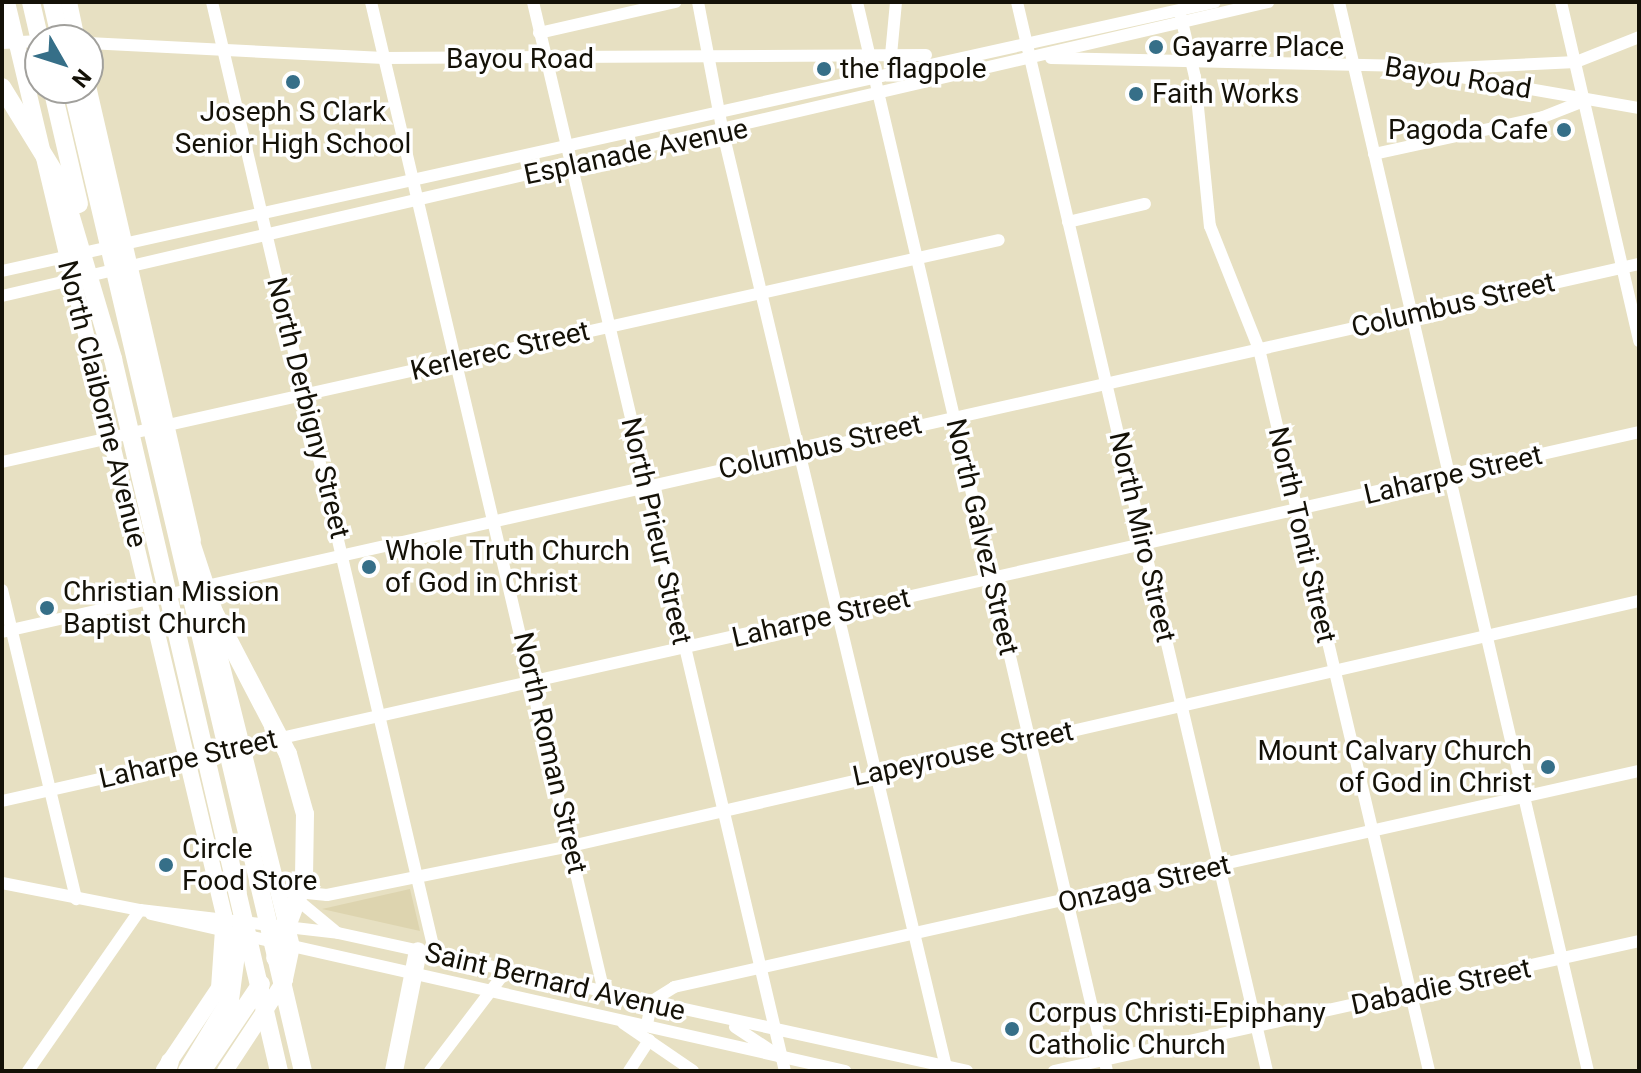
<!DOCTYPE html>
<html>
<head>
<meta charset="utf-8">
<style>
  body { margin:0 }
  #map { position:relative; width:1641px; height:1073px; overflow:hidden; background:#e7e0c2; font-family:Roboto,sans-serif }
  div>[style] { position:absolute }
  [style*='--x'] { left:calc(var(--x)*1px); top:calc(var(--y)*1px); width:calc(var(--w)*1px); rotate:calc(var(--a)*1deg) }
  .built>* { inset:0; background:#ddd4af }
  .minor>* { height:12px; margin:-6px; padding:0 6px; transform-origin:6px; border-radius:6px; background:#fff }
  .major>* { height:16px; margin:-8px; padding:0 8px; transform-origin:8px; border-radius:8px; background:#fff }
  .highway>* { height:18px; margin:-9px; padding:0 9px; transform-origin:9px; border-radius:9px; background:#fff }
  .dots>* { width:22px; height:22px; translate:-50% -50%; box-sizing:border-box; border:4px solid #fff; border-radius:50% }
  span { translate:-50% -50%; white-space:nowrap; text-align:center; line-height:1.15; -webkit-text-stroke:7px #fff; paint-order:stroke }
  .poi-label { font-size:28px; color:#141107 }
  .left { translate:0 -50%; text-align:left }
  .right { translate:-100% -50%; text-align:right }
  .street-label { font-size:28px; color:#141107 }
  .frame { position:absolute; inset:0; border:4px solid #141107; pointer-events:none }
  .north { position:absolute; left:24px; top:24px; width:80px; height:80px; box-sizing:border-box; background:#fff; border:2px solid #a1a09c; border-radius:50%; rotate:129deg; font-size:22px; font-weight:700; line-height:32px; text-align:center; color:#141107 }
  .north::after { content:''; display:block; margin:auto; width:28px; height:36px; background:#366f88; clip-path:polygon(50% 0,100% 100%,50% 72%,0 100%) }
</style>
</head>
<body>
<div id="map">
  <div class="built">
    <i style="clip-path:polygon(410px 889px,420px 931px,322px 909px)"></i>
  </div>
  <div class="minor">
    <i style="--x:212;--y:2;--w:978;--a:76.82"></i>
    <i style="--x:371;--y:2;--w:1017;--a:76.76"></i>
    <i style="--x:533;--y:2;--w:1098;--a:76.74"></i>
    <i style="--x:698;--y:2;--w:133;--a:79.2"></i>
    <i style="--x:723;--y:133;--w:964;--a:76.57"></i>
    <i style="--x:857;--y:2;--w:1098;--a:76.84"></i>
    <i style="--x:1017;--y:2;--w:1098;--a:76.84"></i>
    <i style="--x:1339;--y:2;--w:1098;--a:76.89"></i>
    <i style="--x:1561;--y:2;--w:348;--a:77"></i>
    <i style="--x:1181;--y:17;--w:62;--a:76.9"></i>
    <i style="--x:1195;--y:77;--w:150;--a:84.3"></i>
    <i style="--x:1210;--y:226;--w:132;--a:68.3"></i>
    <i style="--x:1259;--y:349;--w:742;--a:76.75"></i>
    <i style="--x:539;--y:33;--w:140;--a:-12.8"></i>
    <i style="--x:2;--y:43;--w:38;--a:-3"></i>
    <i style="--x:88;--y:43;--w:296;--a:2.9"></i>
    <i style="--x:384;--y:58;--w:542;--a:-0.32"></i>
    <i style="--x:891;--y:55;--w:53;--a:-84.6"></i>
    <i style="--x:1051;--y:58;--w:347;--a:1.3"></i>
    <i style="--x:1398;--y:66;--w:245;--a:9.9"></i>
    <i style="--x:1434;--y:69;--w:142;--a:-2.8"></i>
    <i style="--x:1576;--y:62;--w:68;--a:-21.6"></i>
    <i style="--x:1374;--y:154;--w:173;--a:-12.3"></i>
    <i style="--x:1543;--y:117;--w:46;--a:-21.6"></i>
    <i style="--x:1068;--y:222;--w:79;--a:-13.2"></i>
    <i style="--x:2;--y:271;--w:1242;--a:-12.5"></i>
    <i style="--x:2;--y:296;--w:1300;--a:-13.07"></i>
    <i style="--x:2;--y:462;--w:1021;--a:-12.55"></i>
    <i style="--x:2;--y:590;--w:318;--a:76.5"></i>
    <i style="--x:2;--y:632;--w:1678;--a:-12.67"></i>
    <i style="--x:2;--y:801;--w:1678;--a:-12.7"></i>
    <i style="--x:2;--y:883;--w:141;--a:11.1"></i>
    <i style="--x:140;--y:910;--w:199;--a:6.6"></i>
    <i style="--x:338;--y:933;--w:644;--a:12.37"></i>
    <i style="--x:287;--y:891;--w:40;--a:5.7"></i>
    <i style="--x:327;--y:895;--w:249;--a:-11.4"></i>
    <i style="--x:571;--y:846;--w:1096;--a:-12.92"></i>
    <i style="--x:294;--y:897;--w:53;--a:39.7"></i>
    <i style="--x:151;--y:914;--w:712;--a:12.75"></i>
    <i style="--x:623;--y:1023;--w:85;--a:34.4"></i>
    <i style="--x:647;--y:1024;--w:24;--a:-78"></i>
    <i style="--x:652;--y:1001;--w:26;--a:-32"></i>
    <i style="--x:674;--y:987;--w:989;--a:-12.62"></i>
    <i style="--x:735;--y:1027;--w:53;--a:33.4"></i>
    <i style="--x:28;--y:1071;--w:196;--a:-55.2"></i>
    <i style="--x:430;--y:1071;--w:126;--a:-52.8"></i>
    <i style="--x:629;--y:1071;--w:37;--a:-57"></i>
    <i style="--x:1054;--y:1071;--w:599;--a:-12.53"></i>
  </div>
  <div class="major">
    <i style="--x:7;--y:2;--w:938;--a:76.63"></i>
    <i style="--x:224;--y:915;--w:73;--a:93.9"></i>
    <i style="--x:219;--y:988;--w:99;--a:123.9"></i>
    <i style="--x:69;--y:2;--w:39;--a:78"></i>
    <i style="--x:88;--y:86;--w:466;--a:77"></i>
    <i style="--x:208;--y:610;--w:346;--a:76"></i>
    <i style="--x:292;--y:946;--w:35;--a:102"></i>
    <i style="--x:285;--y:980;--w:109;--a:123.4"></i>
  </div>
  <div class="highway">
    <i style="--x:31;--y:2;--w:39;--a:77"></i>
    <i style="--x:52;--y:2;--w:39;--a:77"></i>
    <i style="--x:2;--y:10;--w:34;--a:67"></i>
    <i style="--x:2;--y:87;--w:113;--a:58.4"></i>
    <i style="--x:61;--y:183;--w:184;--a:73.5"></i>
    <i style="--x:113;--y:359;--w:731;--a:76.88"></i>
    <i style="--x:52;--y:88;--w:119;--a:76.9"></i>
    <i style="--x:72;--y:88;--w:1010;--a:76.78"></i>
    <i style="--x:186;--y:527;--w:89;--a:71.8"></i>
    <i style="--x:214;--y:612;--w:160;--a:62.5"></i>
    <i style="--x:288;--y:754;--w:62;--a:74.2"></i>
    <i style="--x:305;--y:814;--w:67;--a:90.9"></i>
    <i style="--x:304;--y:881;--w:82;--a:110.6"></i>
    <i style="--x:167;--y:1071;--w:10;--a:-73"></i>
    <i style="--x:187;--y:1071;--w:83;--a:-58.8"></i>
    <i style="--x:230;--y:1000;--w:69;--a:-82.5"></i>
    <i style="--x:202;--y:1071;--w:105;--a:-55.9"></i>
    <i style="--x:394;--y:1071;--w:122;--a:-78.7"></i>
  </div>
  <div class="dots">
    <i style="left:1156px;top:47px;background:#366f88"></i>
    <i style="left:824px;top:69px;background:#366f88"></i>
    <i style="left:293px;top:82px;background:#366f88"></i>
    <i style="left:1136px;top:94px;background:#366f88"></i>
    <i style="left:1564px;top:130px;background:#366f88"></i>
    <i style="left:369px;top:567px;background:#366f88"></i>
    <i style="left:47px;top:608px;background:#366f88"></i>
    <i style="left:1548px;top:767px;background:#366f88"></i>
    <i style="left:166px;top:865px;background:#366f88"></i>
    <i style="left:1012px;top:1029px;background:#366f88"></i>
  </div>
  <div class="poi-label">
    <span class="left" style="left:1172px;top:47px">Gayarre Place</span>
    <span class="left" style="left:840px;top:69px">the flagpole</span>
    <span class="left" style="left:1152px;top:94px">Faith Works</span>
    <span style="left:293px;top:128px">Joseph S Clark<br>Senior High School</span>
    <span class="right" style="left:1548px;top:130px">Pagoda Cafe</span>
    <span class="left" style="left:385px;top:567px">Whole Truth Church<br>of God in Christ</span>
    <span class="left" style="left:63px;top:608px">Christian Mission<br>Baptist Church</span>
    <span class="right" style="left:1532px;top:767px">Mount Calvary Church<br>of God in Christ</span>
    <span class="left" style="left:182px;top:865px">Circle<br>Food Store</span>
    <span class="left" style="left:1028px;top:1029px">Corpus Christi-Epiphany<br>Catholic Church</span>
  </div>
  <div class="street-label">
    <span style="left:520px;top:59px">Bayou Road</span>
    <span style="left:1458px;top:78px;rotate:9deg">Bayou Road</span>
    <span style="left:636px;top:152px;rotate:-12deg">Esplanade Avenue</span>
    <span style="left:1453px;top:305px;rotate:-13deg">Columbus Street</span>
    <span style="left:500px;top:351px;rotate:-13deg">Kerlerec Street</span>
    <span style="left:102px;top:404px;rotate:76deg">North Claiborne Avenue</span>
    <span style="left:308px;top:408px;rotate:76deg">North Derbigny Street</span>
    <span style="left:820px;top:447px;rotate:-13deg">Columbus Street</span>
    <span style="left:1453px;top:475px;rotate:-13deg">Laharpe Street</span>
    <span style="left:656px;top:531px;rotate:77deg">North Prieur Street</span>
    <span style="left:1302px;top:535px;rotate:77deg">North Tonti Street</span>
    <span style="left:982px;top:537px;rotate:77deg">North Galvez Street</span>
    <span style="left:1142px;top:537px;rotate:77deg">North Miro Street</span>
    <span style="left:821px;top:618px;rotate:-13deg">Laharpe Street</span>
    <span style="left:550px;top:753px;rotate:77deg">North Roman Street</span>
    <span style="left:963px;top:754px;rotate:-12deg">Lapeyrouse Street</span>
    <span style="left:188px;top:759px;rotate:-13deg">Laharpe Street</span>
    <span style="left:1144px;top:884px;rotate:-13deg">Onzaga Street</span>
    <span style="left:555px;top:982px;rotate:13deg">Saint Bernard Avenue</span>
    <span style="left:1441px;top:987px;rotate:-12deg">Dabadie Street</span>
  </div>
  <div class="frame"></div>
  <div class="north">N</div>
</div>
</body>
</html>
